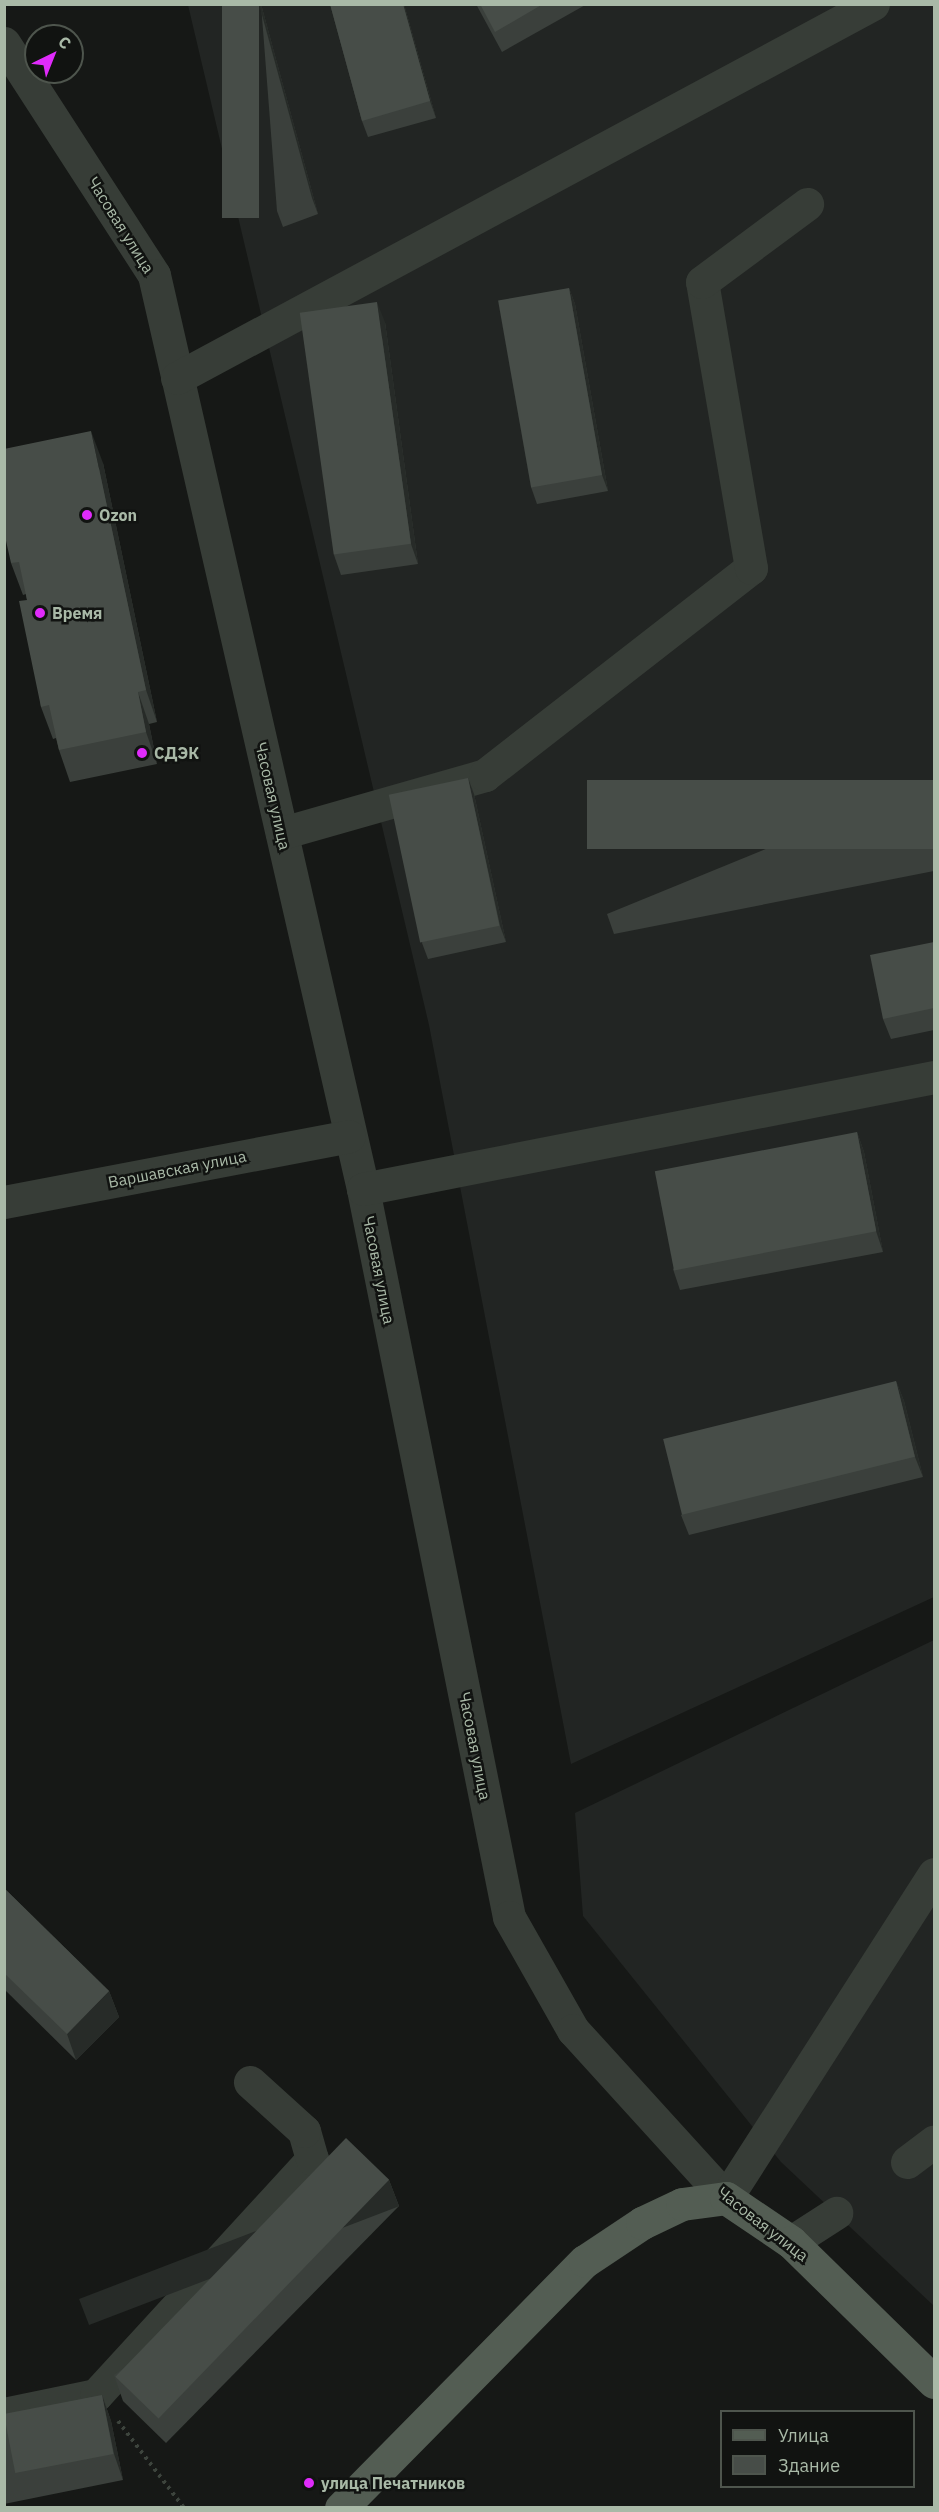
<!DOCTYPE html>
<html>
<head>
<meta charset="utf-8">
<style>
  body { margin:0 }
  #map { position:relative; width:939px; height:2512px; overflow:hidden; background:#161816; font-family:"IBM Plex Sans",sans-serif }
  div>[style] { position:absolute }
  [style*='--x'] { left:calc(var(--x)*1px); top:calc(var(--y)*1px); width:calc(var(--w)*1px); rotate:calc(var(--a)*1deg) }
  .built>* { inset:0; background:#222523 }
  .path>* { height:4px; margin-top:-2px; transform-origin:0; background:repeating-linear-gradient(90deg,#3d443d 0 3px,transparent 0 7.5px) }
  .minor>* { height:33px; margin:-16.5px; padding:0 16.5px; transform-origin:16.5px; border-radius:16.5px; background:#373d37 }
  .major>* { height:33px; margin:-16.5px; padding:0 16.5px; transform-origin:16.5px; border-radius:16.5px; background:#535d53 }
  .wall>* { inset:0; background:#3b403c }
  .shaded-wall>* { inset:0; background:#272b28; transform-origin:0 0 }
  .building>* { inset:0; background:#474d48; transform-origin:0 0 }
  .dots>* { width:16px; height:16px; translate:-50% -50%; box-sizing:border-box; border:3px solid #111311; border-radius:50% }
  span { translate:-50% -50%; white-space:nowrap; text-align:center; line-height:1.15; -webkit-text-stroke:5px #111311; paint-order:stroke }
  .street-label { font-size:16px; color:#a9b9a7 }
  .poi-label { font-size:16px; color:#a9b9a7; font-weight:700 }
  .left { translate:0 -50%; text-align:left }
  .frame { position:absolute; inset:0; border:6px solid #a9b9a7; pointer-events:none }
  .legend { position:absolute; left:720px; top:2410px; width:195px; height:78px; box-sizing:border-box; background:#111311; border:2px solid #4e554d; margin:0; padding:8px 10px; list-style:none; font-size:18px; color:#a9b9a7 }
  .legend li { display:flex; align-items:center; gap:12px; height:30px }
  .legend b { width:30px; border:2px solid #4e554d }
  .north { position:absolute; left:24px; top:24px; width:60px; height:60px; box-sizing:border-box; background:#111311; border:2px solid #4e554d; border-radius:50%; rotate:43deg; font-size:16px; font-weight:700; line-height:24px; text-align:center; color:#a9b9a7 }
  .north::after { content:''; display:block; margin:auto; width:21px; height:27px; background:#e02bfb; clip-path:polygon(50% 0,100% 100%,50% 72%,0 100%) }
</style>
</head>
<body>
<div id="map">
  <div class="built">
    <i style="clip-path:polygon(188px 5px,934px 5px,934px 1597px,571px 1764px,429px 1025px)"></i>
    <i style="clip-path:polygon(934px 1640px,934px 2306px,781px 2162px,583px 1916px,575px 1813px)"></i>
  </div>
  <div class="path">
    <i style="--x:118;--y:2421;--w:109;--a:52.8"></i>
  </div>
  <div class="minor">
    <i style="--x:4;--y:43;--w:276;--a:57.1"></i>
    <i style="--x:154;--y:275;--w:938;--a:77.12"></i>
    <i style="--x:363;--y:1189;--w:742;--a:78.66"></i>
    <i style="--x:509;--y:1917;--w:130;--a:60.5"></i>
    <i style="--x:573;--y:2030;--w:227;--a:47.7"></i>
    <i style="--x:726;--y:2198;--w:385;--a:-57.3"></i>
    <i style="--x:177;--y:378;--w:790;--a:-28.25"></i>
    <i style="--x:282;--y:833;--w:211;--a:-15.9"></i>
    <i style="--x:485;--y:775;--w:337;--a:-37.9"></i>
    <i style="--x:751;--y:568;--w:290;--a:-99.7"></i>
    <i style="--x:702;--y:282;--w:131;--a:-36.6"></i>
    <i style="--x:363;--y:1189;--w:582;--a:-11.1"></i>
    <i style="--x:4;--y:1202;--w:351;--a:-10.8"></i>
    <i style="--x:907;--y:2162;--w:34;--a:-37"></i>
    <i style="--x:791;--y:2242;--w:54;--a:-32.8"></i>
    <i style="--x:4;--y:2414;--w:94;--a:-11.7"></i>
    <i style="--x:96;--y:2395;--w:320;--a:-47.5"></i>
    <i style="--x:312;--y:2159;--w:29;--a:-106"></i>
    <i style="--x:304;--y:2131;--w:73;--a:-137.8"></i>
  </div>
  <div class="major">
    <i style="--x:341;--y:2508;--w:347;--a:-45.4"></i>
    <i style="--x:585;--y:2261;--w:69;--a:-33.7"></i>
    <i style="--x:642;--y:2223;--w:44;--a:-25.4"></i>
    <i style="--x:682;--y:2204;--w:44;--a:-7.8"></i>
    <i style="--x:726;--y:2198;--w:78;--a:34.1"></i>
    <i style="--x:791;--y:2242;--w:200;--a:44.4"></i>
  </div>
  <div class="wall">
    <i style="clip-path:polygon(261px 4px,318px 214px,283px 227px,277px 211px)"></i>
    <i style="clip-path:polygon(330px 4px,404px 4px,436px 118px,368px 137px,362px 121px)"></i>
    <i style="clip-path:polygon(476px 4px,587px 4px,502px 52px)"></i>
    <i style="clip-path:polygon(569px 288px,575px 304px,608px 491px,537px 504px,531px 487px)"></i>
    <i style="clip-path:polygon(385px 322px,418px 564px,341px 575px,334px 555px)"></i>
    <i style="clip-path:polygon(103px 463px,157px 722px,149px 724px,157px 764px,70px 782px,59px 750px,56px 738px,53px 739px,41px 707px,27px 600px,26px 594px,23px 595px,11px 563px)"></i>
    <i style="clip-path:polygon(468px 778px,474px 794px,506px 942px,428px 959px,422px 943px)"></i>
    <i style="clip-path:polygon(934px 780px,934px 871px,614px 934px,607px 914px)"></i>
    <i style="clip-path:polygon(934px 942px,934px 1030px,891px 1039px,883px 1019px)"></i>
    <i style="clip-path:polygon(857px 1132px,864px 1152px,883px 1252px,680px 1290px,673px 1269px)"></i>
    <i style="clip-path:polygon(896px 1381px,904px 1401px,923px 1477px,689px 1535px,681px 1515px)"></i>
    <i style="clip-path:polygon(4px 1888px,109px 1991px,119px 2017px,76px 2060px,4px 1989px)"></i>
    <i style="clip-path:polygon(389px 2180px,399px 2206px,166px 2443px,123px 2401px,114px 2375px)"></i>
    <i style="clip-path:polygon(102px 2395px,111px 2421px,123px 2480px,4px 2504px,4px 2415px)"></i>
  </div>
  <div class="shaded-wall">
    <i style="clip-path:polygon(259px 4px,261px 4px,318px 214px,312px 198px)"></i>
    <i style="clip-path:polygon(403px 4px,404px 4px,436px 118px,430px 101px)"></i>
    <i style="clip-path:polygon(569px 288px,575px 304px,608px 491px,602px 475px)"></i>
    <i style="clip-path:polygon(377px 302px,385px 322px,418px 564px,411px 544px)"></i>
    <i style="clip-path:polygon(91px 431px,103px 463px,157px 722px,146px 690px)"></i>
    <i style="clip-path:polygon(138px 692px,149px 724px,157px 764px,146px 732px)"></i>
    <i style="clip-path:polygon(468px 778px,474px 794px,506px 942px,500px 926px)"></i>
    <i style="clip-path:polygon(857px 1132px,864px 1152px,883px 1252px,876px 1231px)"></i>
    <i style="clip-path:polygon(896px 1381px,904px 1401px,923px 1477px,915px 1457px)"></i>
    <i style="clip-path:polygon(109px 1991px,119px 2017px,76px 2060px,67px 2034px)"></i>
    <i style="left:389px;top:2180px;width:28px;height:332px;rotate:69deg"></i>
    <i style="clip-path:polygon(102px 2395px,111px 2421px,123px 2480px,114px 2454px)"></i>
  </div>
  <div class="building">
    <i style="left:222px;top:4px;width:37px;height:214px"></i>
    <i style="clip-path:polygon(330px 4px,403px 4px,430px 101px,362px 121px)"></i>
    <i style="clip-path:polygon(480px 4px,543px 4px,495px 32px)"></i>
    <i style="left:569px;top:288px;width:190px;height:72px;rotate:80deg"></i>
    <i style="left:377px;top:302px;width:244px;height:78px;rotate:82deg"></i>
    <i style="clip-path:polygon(91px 431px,146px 690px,138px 692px,146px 732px,59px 750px,49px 705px,41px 707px,19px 601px,27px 600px,19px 562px,11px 563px,4px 532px,4px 449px)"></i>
    <i style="left:468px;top:778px;width:151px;height:81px;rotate:78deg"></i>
    <i style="left:934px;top:780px;width:69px;height:347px;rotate:90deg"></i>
    <i style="clip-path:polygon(934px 942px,934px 1008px,883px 1019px,870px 955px)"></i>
    <i style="left:857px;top:1132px;width:101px;height:206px;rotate:79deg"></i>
    <i style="left:896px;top:1381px;width:78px;height:240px;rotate:76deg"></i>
    <i style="clip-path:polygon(4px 1888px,109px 1991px,67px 2034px,4px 1973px)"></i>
    <i style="left:346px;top:2138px;width:60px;height:332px;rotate:44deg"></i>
    <i style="left:102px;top:2395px;width:60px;height:100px;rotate:79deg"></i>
  </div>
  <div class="dots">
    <i style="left:87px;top:515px;background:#e02bfb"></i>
    <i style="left:40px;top:613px;background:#e02bfb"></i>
    <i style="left:142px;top:753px;background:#e02bfb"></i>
    <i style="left:309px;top:2483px;background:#e02bfb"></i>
  </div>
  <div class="street-label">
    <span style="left:121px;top:225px;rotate:58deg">Часовая улица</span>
    <span style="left:273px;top:796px;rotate:77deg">Часовая улица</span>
    <span style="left:177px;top:1169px;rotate:-11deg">Варшавская улица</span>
    <span style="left:379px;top:1270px;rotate:79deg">Часовая улица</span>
    <span style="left:475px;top:1746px;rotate:79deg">Часовая улица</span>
    <span style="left:763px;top:2224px;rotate:38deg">Часовая улица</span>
  </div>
  <div class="poi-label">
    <span class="left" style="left:99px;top:515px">Ozon</span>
    <span class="left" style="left:52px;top:613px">Время</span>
    <span class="left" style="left:154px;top:753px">СДЭК</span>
    <span class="left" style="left:321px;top:2483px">улица Печатников</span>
  </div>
  <div class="frame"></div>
  <ul class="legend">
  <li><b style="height:8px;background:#535d53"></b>Улица</li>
  <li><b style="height:16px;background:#474d48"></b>Здание</li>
  </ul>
  <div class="north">С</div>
</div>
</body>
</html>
